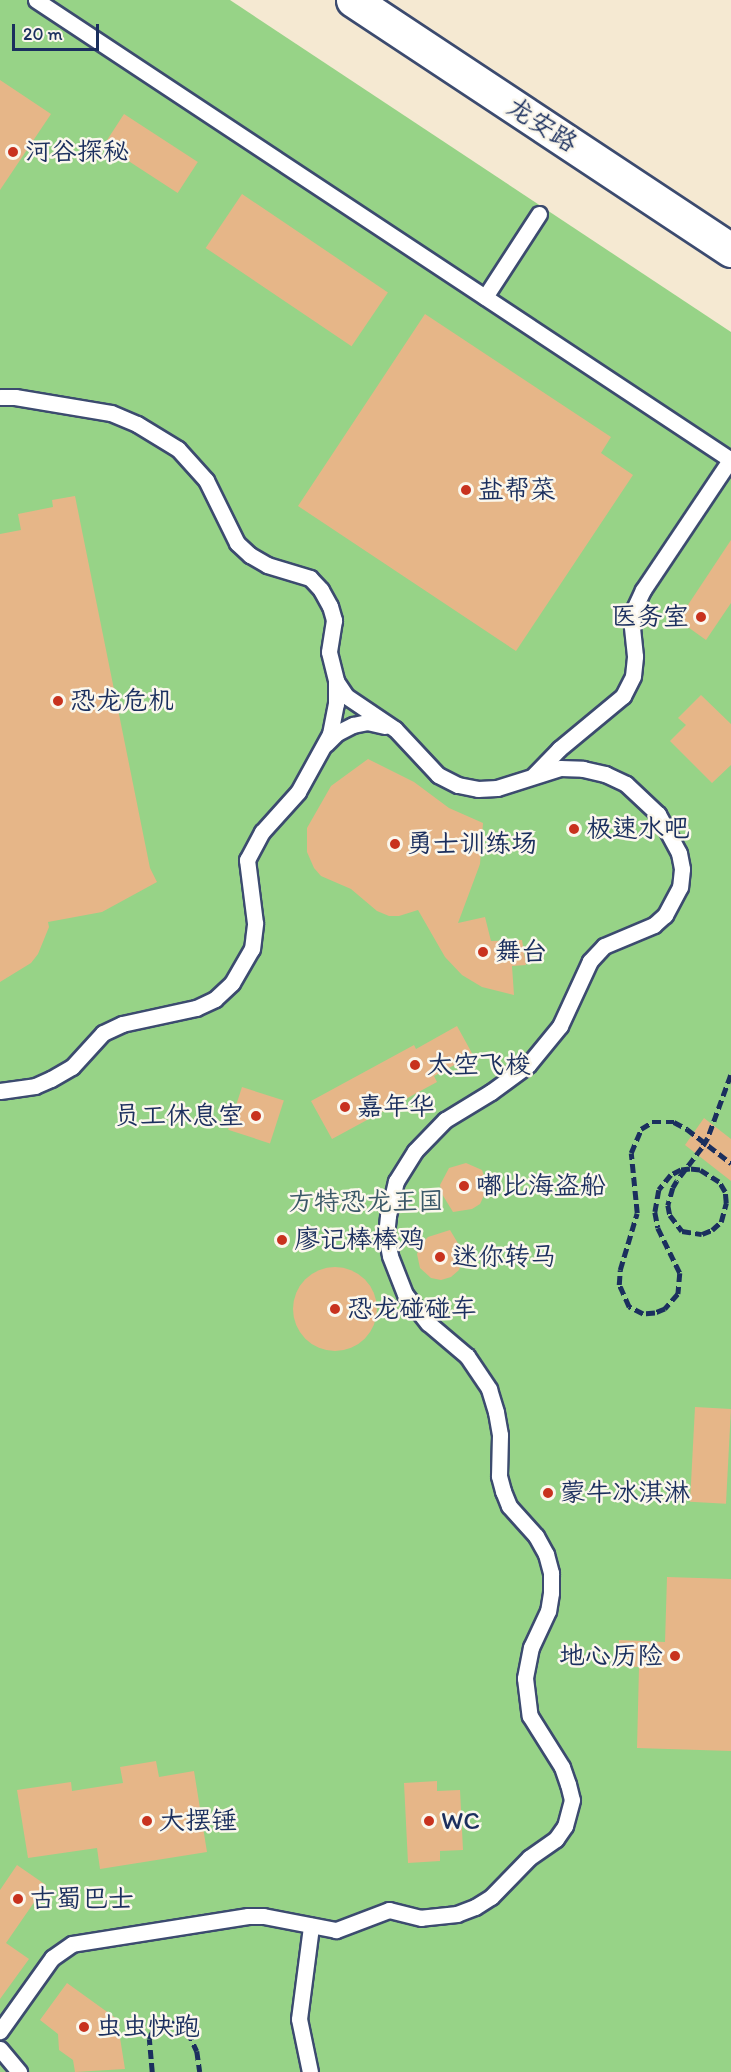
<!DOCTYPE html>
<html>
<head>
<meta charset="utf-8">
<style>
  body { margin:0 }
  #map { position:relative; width:731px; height:2072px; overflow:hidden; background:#f5e9d2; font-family:Itim,"LXGW WenKai TC",sans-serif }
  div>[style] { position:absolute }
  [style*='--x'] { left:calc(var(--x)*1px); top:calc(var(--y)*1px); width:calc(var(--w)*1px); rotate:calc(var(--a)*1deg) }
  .green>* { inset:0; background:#97d387 }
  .building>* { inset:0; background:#e6b688; transform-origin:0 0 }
  .round { border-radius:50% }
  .roads { filter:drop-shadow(2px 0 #3c4b6f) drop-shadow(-2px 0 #3c4b6f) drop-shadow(0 2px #3c4b6f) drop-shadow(0 -2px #3c4b6f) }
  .service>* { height:15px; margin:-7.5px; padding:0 7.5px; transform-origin:7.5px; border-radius:7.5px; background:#fff }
  .secondary>* { height:33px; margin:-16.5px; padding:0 16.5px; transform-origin:16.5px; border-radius:16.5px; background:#fff }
  .rail>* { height:4.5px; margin-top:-2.25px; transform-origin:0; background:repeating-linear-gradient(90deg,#1b2f5e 0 9px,transparent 0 13.5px) }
  .dots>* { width:16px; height:16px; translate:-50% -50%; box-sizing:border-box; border:3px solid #fbf7ec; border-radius:50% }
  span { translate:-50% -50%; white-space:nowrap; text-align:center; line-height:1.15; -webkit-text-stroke:5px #fbf7ec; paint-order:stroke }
  .street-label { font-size:26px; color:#1b2f5e }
  .poi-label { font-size:26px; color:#1b2f5e }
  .left { translate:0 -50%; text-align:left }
  .right { translate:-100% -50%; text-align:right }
  .park-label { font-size:26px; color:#3a5868 }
  .scale { position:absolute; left:12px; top:24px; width:87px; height:27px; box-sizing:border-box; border:3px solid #1b2f5e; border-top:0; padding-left:8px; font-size:18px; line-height:21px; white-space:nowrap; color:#1b2f5e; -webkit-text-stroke:4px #fbf7ec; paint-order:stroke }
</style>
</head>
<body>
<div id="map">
  <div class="green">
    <i style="clip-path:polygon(0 0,230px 0,731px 332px,731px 2072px,0 2072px)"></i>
  </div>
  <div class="building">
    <i style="clip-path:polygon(0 80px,51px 114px,0 190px)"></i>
    <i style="left:124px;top:114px;width:88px;height:37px;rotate:33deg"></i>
    <i style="left:242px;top:194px;width:176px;height:65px;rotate:34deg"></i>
    <i style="clip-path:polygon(425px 314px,611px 437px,601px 453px,633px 475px,516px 651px,298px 506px)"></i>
    <i style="clip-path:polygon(75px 496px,150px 868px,157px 882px,102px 912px,48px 922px,49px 927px,38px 954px,31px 963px,0 982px,0 534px,21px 530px,18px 514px,53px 507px,52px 500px)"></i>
    <i style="clip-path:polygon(731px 540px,731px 603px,706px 640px,678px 620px)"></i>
    <i style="clip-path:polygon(701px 695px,731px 724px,731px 765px,712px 783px,670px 741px,686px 725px,678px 718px)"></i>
    <i style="clip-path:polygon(368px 759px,414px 782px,449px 808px,483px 823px,480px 864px,458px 923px,485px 917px,491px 941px,522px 940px,526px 965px,512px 966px,514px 995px,482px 987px,462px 975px,445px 957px,418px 910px,399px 916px,389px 916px,377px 911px,351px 889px,321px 876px,314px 868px,307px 852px,307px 828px,331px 786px)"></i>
    <i style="clip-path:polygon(457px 1026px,473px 1055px,434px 1076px,437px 1082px,332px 1139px,311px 1101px,414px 1045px,416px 1049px)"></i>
    <i style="left:242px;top:1087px;width:44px;height:45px;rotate:18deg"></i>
    <i style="clip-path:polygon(704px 1118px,731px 1139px,731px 1181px,685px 1145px)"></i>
    <i style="clip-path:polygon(466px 1163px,482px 1170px,488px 1187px,480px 1204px,472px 1209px,453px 1212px,442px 1194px,440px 1185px,449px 1168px)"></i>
    <i style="clip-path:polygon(450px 1230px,462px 1250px,462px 1260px,459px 1270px,451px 1277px,441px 1280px,431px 1278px,420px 1268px,417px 1254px,421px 1244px,428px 1237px)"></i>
    <i class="round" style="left:293px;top:1267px;width:84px;height:84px"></i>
    <i style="left:695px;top:1407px;width:36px;height:95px;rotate:3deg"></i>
    <i style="clip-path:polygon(667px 1577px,731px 1579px,731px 1751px,637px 1748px,639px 1667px,618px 1666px,619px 1640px,665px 1642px)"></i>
    <i style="clip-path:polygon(156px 1761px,159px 1777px,194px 1771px,207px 1852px,100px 1869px,97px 1848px,28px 1858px,17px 1790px,71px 1782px,72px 1791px,123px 1783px,120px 1767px)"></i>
    <i style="clip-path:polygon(437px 1781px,437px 1791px,460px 1790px,463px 1850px,440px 1851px,440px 1861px,408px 1863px,404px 1783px)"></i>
    <i style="clip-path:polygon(17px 1865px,46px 1885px,6px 1943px,29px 1959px,0 1999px,0 1890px)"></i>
    <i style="clip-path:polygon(67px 1983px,117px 2019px,125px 2069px,75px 2072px,73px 2060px,59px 2050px,58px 2034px,40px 2020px)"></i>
  </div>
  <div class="roads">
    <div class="service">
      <i style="--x:36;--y:0;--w:833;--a:33.5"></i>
      <i style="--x:485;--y:297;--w:99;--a:-57"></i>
      <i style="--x:0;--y:397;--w:15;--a:0"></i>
      <i style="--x:15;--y:397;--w:97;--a:9.5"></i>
      <i style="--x:111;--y:413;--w:28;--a:23"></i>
      <i style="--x:137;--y:424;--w:48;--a:31.4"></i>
      <i style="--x:178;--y:449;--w:42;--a:47.9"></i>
      <i style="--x:206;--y:480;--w:70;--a:63.8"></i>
      <i style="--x:237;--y:543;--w:18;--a:43"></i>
      <i style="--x:250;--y:555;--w:20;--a:30"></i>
      <i style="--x:267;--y:565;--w:45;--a:16.8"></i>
      <i style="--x:310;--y:578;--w:16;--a:47"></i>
      <i style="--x:321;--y:590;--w:18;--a:61"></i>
      <i style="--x:330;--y:606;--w:15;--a:74"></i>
      <i style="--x:334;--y:620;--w:32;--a:99"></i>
      <i style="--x:329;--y:652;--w:30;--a:76"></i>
      <i style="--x:336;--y:681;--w:18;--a:56"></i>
      <i style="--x:346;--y:696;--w:59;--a:34"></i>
      <i style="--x:395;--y:729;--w:63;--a:46.9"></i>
      <i style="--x:438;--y:775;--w:22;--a:27"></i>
      <i style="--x:458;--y:785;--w:20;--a:11"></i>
      <i style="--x:478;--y:789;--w:19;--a:-3"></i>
      <i style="--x:497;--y:788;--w:66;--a:-17.6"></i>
      <i style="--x:560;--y:768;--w:23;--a:2"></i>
      <i style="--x:583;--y:769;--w:23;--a:13"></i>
      <i style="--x:605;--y:774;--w:23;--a:25"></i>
      <i style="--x:626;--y:784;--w:44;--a:43.2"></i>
      <i style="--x:658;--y:814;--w:44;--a:61.7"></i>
      <i style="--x:679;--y:853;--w:16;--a:79"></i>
      <i style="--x:682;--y:869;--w:18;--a:96"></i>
      <i style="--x:680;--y:887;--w:32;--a:118"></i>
      <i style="--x:665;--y:915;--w:15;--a:138"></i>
      <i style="--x:654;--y:925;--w:54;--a:157.2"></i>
      <i style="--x:604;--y:946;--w:21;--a:133"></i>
      <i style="--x:590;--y:961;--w:72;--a:114.8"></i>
      <i style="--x:560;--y:1026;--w:50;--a:129.4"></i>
      <i style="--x:528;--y:1065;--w:46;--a:143.9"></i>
      <i style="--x:491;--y:1092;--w:54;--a:148.7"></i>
      <i style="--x:445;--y:1120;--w:43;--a:134.1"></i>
      <i style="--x:415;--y:1151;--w:36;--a:122"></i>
      <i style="--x:396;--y:1181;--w:36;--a:103"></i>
      <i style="--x:388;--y:1216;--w:19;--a:96"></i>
      <i style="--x:386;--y:1235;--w:21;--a:79"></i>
      <i style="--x:390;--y:1256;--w:41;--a:68.5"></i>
      <i style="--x:405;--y:1294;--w:37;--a:52"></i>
      <i style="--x:428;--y:1323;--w:51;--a:40.2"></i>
      <i style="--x:467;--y:1356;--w:40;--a:56"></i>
      <i style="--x:489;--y:1389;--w:24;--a:73"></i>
      <i style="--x:496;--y:1412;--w:23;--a:80"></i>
      <i style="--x:500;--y:1435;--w:41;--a:91.4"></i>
      <i style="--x:499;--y:1476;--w:16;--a:75"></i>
      <i style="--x:503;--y:1491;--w:16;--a:68"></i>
      <i style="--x:509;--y:1506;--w:40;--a:48"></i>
      <i style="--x:536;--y:1536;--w:21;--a:61"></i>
      <i style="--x:546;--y:1554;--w:20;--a:75"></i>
      <i style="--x:551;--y:1573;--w:20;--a:90"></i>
      <i style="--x:551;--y:1593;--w:18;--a:99"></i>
      <i style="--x:548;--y:1611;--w:40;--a:115"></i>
      <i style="--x:531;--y:1647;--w:32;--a:101"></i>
      <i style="--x:525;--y:1678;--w:38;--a:83"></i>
      <i style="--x:530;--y:1716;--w:60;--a:57.9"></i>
      <i style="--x:562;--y:1767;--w:18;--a:71"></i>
      <i style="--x:568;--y:1784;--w:16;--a:76"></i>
      <i style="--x:572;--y:1800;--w:27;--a:105"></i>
      <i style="--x:565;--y:1826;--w:16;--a:125"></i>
      <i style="--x:556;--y:1839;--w:33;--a:145"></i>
      <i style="--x:529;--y:1858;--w:54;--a:134.3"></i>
      <i style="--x:491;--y:1897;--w:19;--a:148"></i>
      <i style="--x:475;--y:1907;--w:19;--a:159"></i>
      <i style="--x:457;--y:1914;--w:36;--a:174"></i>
      <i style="--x:421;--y:1918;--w:33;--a:-166"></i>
      <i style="--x:389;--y:1910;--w:57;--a:159.3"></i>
      <i style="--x:336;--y:1930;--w:74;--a:-169.1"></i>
      <i style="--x:263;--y:1916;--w:15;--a:180"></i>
      <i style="--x:248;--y:1916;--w:178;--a:171"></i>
      <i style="--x:72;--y:1944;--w:24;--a:145"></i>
      <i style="--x:52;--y:1958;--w:90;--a:125.5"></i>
      <i style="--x:326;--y:744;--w:16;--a:-45"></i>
      <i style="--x:337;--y:733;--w:18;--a:-27"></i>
      <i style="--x:353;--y:725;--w:14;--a:-12"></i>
      <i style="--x:367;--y:722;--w:18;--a:13"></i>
      <i style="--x:534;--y:775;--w:36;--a:-46"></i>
      <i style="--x:559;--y:749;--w:83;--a:-39.6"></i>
      <i style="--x:623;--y:696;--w:22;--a:-63"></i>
      <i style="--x:633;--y:676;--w:20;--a:-84"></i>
      <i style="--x:635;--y:656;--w:30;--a:-96"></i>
      <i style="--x:632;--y:626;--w:19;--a:-81"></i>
      <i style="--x:635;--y:607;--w:19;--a:-65"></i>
      <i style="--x:643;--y:590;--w:156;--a:-56.2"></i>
      <i style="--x:0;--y:1091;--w:35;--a:-8"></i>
      <i style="--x:35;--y:1086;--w:17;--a:-24"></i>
      <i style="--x:51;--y:1079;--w:24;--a:-30"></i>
      <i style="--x:72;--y:1067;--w:46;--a:-47.6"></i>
      <i style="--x:103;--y:1033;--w:21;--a:-25"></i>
      <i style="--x:122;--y:1024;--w:76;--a:-12.2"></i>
      <i style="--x:196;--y:1008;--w:21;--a:-25"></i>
      <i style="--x:215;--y:999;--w:23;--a:-43"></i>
      <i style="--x:232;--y:983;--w:39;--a:-60"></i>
      <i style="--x:252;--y:949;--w:26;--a:-83"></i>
      <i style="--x:255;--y:923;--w:64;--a:-97.2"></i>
      <i style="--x:247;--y:860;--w:32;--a:-62"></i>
      <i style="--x:262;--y:832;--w:54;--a:-48"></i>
      <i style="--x:298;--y:792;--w:66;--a:-61.1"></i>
      <i style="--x:330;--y:734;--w:31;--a:-79"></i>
      <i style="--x:336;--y:704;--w:23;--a:-90"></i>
      <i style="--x:0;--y:2049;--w:30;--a:50"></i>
      <i style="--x:310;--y:2072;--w:54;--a:-101.7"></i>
      <i style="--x:299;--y:2019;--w:94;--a:-82.6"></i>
    </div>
    <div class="secondary">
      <i style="--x:353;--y:0;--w:453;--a:33.5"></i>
    </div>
  </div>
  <div class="rail">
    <i style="--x:731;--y:1075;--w:67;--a:110.1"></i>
    <i style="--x:708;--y:1138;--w:12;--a:121"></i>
    <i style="--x:702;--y:1148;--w:41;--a:127.1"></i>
    <i style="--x:677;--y:1181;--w:8;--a:120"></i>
    <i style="--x:673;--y:1188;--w:18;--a:106"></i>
    <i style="--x:668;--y:1205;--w:10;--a:79"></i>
    <i style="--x:670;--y:1215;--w:20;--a:53"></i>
    <i style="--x:682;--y:1231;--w:20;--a:9"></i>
    <i style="--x:702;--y:1234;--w:11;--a:-22"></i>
    <i style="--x:712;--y:1230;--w:12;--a:-42"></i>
    <i style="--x:721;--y:1222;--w:20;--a:-75"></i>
    <i style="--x:726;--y:1203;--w:11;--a:-95"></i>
    <i style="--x:725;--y:1192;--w:12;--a:-121"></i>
    <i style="--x:719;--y:1182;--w:22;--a:-148"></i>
    <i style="--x:700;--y:1170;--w:10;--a:-174"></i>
    <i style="--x:690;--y:1169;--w:9;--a:174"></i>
    <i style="--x:681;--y:1170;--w:11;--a:153"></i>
    <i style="--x:671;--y:1175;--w:19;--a:129"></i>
    <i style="--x:659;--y:1190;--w:22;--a:100"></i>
    <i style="--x:655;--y:1212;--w:16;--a:79"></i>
    <i style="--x:658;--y:1228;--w:50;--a:63.9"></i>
    <i style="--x:680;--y:1273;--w:21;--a:95"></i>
    <i style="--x:678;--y:1294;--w:20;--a:131"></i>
    <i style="--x:665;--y:1309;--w:11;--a:158"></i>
    <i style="--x:655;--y:1313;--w:12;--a:175"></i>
    <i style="--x:643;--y:1314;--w:16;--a:-153"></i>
    <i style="--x:629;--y:1307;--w:24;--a:-114"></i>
    <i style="--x:619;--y:1285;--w:15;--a:-86"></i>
    <i style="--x:620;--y:1270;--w:59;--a:-73.4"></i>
    <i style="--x:637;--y:1213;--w:60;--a:-95.7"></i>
    <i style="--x:631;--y:1153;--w:26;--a:-67"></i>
    <i style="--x:641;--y:1129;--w:13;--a:-32"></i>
    <i style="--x:652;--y:1122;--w:22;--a:0"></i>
    <i style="--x:674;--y:1122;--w:15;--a:28"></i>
    <i style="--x:687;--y:1129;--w:56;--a:37.7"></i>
    <i style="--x:152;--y:2072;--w:33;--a:-95"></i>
    <i style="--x:149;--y:2039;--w:10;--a:-66"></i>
    <i style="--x:153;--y:2030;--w:10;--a:-37"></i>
    <i style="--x:161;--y:2024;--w:10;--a:-11"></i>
    <i style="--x:171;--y:2022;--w:20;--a:30"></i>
    <i style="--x:188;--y:2032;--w:21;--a:65"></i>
    <i style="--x:197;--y:2051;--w:21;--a:82"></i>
  </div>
  <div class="dots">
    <i style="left:13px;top:152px;background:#c8321e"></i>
    <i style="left:466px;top:490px;background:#c8321e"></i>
    <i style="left:701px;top:617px;background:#c8321e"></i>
    <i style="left:58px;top:701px;background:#c8321e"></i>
    <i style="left:574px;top:829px;background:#c8321e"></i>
    <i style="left:395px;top:844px;background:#c8321e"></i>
    <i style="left:483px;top:952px;background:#c8321e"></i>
    <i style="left:415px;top:1065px;background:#c8321e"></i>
    <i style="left:345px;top:1107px;background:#c8321e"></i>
    <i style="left:256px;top:1116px;background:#c8321e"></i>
    <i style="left:464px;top:1186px;background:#c8321e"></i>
    <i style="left:282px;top:1240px;background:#c8321e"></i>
    <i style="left:440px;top:1257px;background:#c8321e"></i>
    <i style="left:335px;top:1309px;background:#c8321e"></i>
    <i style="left:548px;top:1493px;background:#c8321e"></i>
    <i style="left:675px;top:1656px;background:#c8321e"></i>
    <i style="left:147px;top:1821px;background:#c8321e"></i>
    <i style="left:429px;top:1821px;background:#c8321e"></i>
    <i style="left:18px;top:1899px;background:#c8321e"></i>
    <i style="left:84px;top:2027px;background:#c8321e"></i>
  </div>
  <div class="street-label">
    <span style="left:542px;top:125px;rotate:33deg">龙安路</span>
  </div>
  <div class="poi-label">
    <span class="left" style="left:25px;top:152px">河谷探秘</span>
    <span class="left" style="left:478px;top:490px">盐帮菜</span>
    <span class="right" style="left:689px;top:617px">医务室</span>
    <span class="left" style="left:70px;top:701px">恐龙危机</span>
    <span class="left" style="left:586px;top:829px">极速水吧</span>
    <span class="left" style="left:407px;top:844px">勇士训练场</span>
    <span class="left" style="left:495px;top:952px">舞台</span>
    <span class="left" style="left:427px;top:1065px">太空飞梭</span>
    <span class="left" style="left:357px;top:1107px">嘉年华</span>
    <span class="right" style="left:244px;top:1116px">员工休息室</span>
    <span class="left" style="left:476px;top:1186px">嘟比海盗船</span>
    <span class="left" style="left:294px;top:1240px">廖记棒棒鸡</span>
    <span class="left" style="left:452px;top:1257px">迷你转马</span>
    <span class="left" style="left:347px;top:1309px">恐龙碰碰车</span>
    <span class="left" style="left:560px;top:1493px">蒙牛冰淇淋</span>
    <span class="right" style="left:663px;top:1656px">地心历险</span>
    <span class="left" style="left:159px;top:1821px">大摆锤</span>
    <span class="left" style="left:441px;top:1821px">WC</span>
    <span class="left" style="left:30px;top:1899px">古蜀巴士</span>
    <span class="left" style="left:96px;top:2027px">虫虫快跑</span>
  </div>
  <div class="park-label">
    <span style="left:366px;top:1202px">方特恐龙王国</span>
  </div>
  <div class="scale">20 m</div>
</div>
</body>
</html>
